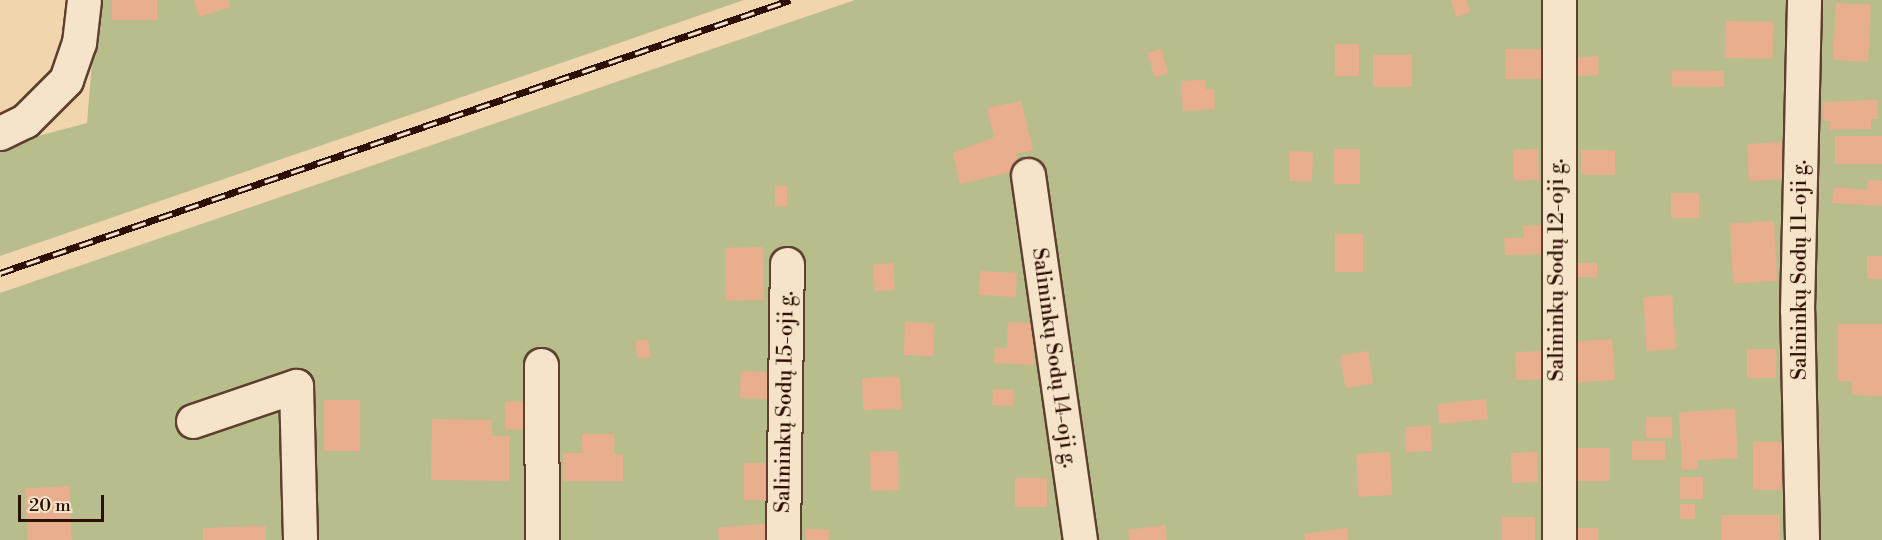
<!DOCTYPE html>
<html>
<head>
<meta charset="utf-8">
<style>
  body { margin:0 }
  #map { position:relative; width:1882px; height:540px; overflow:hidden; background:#f1d5ad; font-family:"Libre Bodoni",serif }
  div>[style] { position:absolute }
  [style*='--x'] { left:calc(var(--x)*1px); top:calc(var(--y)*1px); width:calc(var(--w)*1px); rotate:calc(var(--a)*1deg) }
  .green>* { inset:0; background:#b8be8b }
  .building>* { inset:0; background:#e9ae8e; transform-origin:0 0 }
  .roads { filter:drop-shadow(2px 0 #5d402d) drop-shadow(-2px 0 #5d402d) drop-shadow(0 2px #5d402d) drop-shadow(0 -2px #5d402d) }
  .minor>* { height:33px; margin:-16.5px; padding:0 16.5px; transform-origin:16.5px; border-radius:16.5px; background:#f6e4ca }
  .rail>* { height:7px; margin-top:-3.5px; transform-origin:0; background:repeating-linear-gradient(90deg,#f6e4ca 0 14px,#2c0e02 0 28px); box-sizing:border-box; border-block:2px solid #2c0e02 }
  span { translate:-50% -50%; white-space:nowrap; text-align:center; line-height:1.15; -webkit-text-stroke:4.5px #f6e4ca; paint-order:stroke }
  .street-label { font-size:21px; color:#2c0e02 }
  .scale { position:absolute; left:18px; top:495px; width:86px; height:27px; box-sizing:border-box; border:3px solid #2c0e02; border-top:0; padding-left:8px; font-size:18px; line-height:21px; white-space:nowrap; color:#2c0e02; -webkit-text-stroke:4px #f6e4ca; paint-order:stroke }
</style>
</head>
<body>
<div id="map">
  <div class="green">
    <i style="clip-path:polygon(97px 0,744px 0,0 256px,0 146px,87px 123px)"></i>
    <i style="clip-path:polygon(855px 0,1882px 0,1882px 540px,0 540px,0 293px)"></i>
  </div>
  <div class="building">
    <i style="left:112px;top:0;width:45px;height:20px"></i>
    <i style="clip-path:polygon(194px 0,228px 0,230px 7px,199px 17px)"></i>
    <i style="clip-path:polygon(1451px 0,1466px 0,1470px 12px,1456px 17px)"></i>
    <i style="left:1836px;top:3px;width:35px;height:57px;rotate:3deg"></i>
    <i style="left:1726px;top:21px;width:47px;height:37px;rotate:1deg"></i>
    <i style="left:1335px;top:44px;width:24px;height:32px"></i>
    <i style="left:1161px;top:49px;width:25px;height:14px;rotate:74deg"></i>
    <i style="left:1506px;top:49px;width:38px;height:30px"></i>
    <i style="left:1412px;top:55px;width:32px;height:39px;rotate:90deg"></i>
    <i style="left:1598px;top:56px;width:19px;height:22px;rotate:87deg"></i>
    <i style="left:1672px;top:70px;width:52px;height:16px;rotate:1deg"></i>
    <i style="clip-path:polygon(1205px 80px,1205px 89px,1214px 89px,1215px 109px,1183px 111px,1181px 81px)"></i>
    <i style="clip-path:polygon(1877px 100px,1878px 119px,1871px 119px,1871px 129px,1830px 130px,1830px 121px,1824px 121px,1823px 102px)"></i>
    <i style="clip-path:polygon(1021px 101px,1033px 150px,1016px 154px,1020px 170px,960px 184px,953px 153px,994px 137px,987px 108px)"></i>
    <i style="left:1835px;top:136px;width:47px;height:28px"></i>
    <i style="left:1786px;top:142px;width:37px;height:39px;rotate:87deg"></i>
    <i style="left:1334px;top:149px;width:26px;height:35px"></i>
    <i style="left:1538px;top:149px;width:31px;height:25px;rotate:88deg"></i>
    <i style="left:1581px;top:150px;width:34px;height:25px"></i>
    <i style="left:1290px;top:151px;width:23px;height:30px;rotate:2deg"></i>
    <i style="clip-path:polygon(1868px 180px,1882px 181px,1882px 206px,1832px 203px,1834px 187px,1867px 190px)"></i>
    <i style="left:775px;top:186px;width:12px;height:20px"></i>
    <i style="left:1699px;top:193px;width:25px;height:28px;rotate:90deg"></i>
    <i style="left:1774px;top:221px;width:60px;height:44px;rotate:87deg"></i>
    <i style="clip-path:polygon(1542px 225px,1542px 254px,1505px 255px,1504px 238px,1524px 238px,1523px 226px)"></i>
    <i style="left:1335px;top:234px;width:28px;height:38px"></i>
    <i style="left:763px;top:247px;width:53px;height:38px;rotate:89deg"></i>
    <i style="left:1867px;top:256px;width:15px;height:23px"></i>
    <i style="left:893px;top:263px;width:27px;height:20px;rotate:86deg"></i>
    <i style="left:1575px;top:263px;width:22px;height:14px"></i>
    <i style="left:980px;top:271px;width:37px;height:24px;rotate:3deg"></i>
    <i style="left:1672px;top:295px;width:54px;height:29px;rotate:86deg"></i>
    <i style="left:905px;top:322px;width:29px;height:33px;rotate:2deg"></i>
    <i style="clip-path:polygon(1008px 322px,1035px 323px,1034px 365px,994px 363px,995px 347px,1007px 348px)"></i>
    <i style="clip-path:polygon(1838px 324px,1882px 324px,1882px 396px,1852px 395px,1852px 381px,1838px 381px)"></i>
    <i style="left:648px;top:339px;width:18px;height:13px;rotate:81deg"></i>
    <i style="left:1612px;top:339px;width:41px;height:39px;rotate:86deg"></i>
    <i style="left:1747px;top:349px;width:29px;height:29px"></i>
    <i style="left:1368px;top:351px;width:33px;height:28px;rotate:81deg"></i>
    <i style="left:1542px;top:351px;width:28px;height:27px;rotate:88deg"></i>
    <i style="left:741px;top:371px;width:29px;height:27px;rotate:2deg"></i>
    <i style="left:900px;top:377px;width:32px;height:38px;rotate:88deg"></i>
    <i style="left:993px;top:389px;width:21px;height:16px;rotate:3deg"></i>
    <i style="left:1486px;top:399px;width:20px;height:49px;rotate:84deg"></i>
    <i style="left:324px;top:400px;width:36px;height:51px"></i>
    <i style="left:531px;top:401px;width:28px;height:26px;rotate:88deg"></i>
    <i style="clip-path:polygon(1735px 409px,1738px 458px,1698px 460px,1698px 469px,1682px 470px,1679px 412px)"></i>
    <i style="left:1672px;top:417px;width:21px;height:26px;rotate:90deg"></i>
    <i style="clip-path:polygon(432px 419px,492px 420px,492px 436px,509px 436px,509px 481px,431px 480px)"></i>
    <i style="left:1431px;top:426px;width:25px;height:26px;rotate:88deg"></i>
    <i style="clip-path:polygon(582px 434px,614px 434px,614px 454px,623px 454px,623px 481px,563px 481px,563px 453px,582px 453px)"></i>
    <i style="left:1665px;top:441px;width:19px;height:33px;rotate:90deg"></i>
    <i style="left:1753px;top:442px;width:28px;height:48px"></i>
    <i style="left:1568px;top:448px;width:42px;height:33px"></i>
    <i style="left:898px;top:451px;width:39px;height:28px;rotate:89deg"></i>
    <i style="left:1390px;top:452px;width:43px;height:34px;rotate:87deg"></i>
    <i style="left:1537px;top:452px;width:30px;height:26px;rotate:88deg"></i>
    <i style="left:744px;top:463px;width:21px;height:37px"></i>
    <i style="left:1680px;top:477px;width:23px;height:22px"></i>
    <i style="left:1015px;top:478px;width:32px;height:29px"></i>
    <i style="left:69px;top:486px;width:54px;height:44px;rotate:87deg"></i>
    <i style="left:1680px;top:504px;width:15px;height:15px"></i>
    <i style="left:1780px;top:515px;width:25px;height:58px;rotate:90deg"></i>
    <i style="left:1502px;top:517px;width:33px;height:23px"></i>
    <i style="left:765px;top:524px;width:16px;height:47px;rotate:86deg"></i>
    <i style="clip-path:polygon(1165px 525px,1167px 540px,1130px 540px,1128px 530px)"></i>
    <i style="clip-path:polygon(266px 526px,266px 540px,203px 540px,203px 528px)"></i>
    <i style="clip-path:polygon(1347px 528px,1348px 540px,1305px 540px,1304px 534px)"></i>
    <i style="left:1598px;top:528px;width:12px;height:25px;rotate:90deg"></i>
    <i style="left:806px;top:529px;width:23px;height:11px;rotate:2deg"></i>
  </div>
  <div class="roads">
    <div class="minor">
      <i style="--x:1559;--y:0;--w:540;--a:90"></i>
      <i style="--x:0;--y:133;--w:28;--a:-26"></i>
      <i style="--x:25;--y:121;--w:58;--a:-45"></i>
      <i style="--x:66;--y:80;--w:39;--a:-71"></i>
      <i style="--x:79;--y:43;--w:43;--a:-83.4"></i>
      <i style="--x:1028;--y:175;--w:369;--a:81.9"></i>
      <i style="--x:541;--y:365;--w:175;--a:89.7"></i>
      <i style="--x:193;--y:421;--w:109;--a:-18.8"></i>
      <i style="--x:296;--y:386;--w:154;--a:88.5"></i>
      <i style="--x:783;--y:540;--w:276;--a:-89.2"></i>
      <i style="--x:1802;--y:540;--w:230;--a:-91.2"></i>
      <i style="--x:1797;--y:310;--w:310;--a:-88.7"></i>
    </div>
  </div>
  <div class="rail">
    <i style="--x:0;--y:273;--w:836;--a:-19.06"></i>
  </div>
  <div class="street-label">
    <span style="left:1557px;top:270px;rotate:-90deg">Salininkų Sodų 12-oji g.</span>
    <span style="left:1800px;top:270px;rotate:-90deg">Salininkų Sodų 11-oji g.</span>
    <span style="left:1054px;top:358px;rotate:82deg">Salininkų Sodų 14-oji g.</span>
    <span style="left:785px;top:402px;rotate:-89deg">Salininkų Sodų 15-oji g.</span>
  </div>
  <div class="scale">20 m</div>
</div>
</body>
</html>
